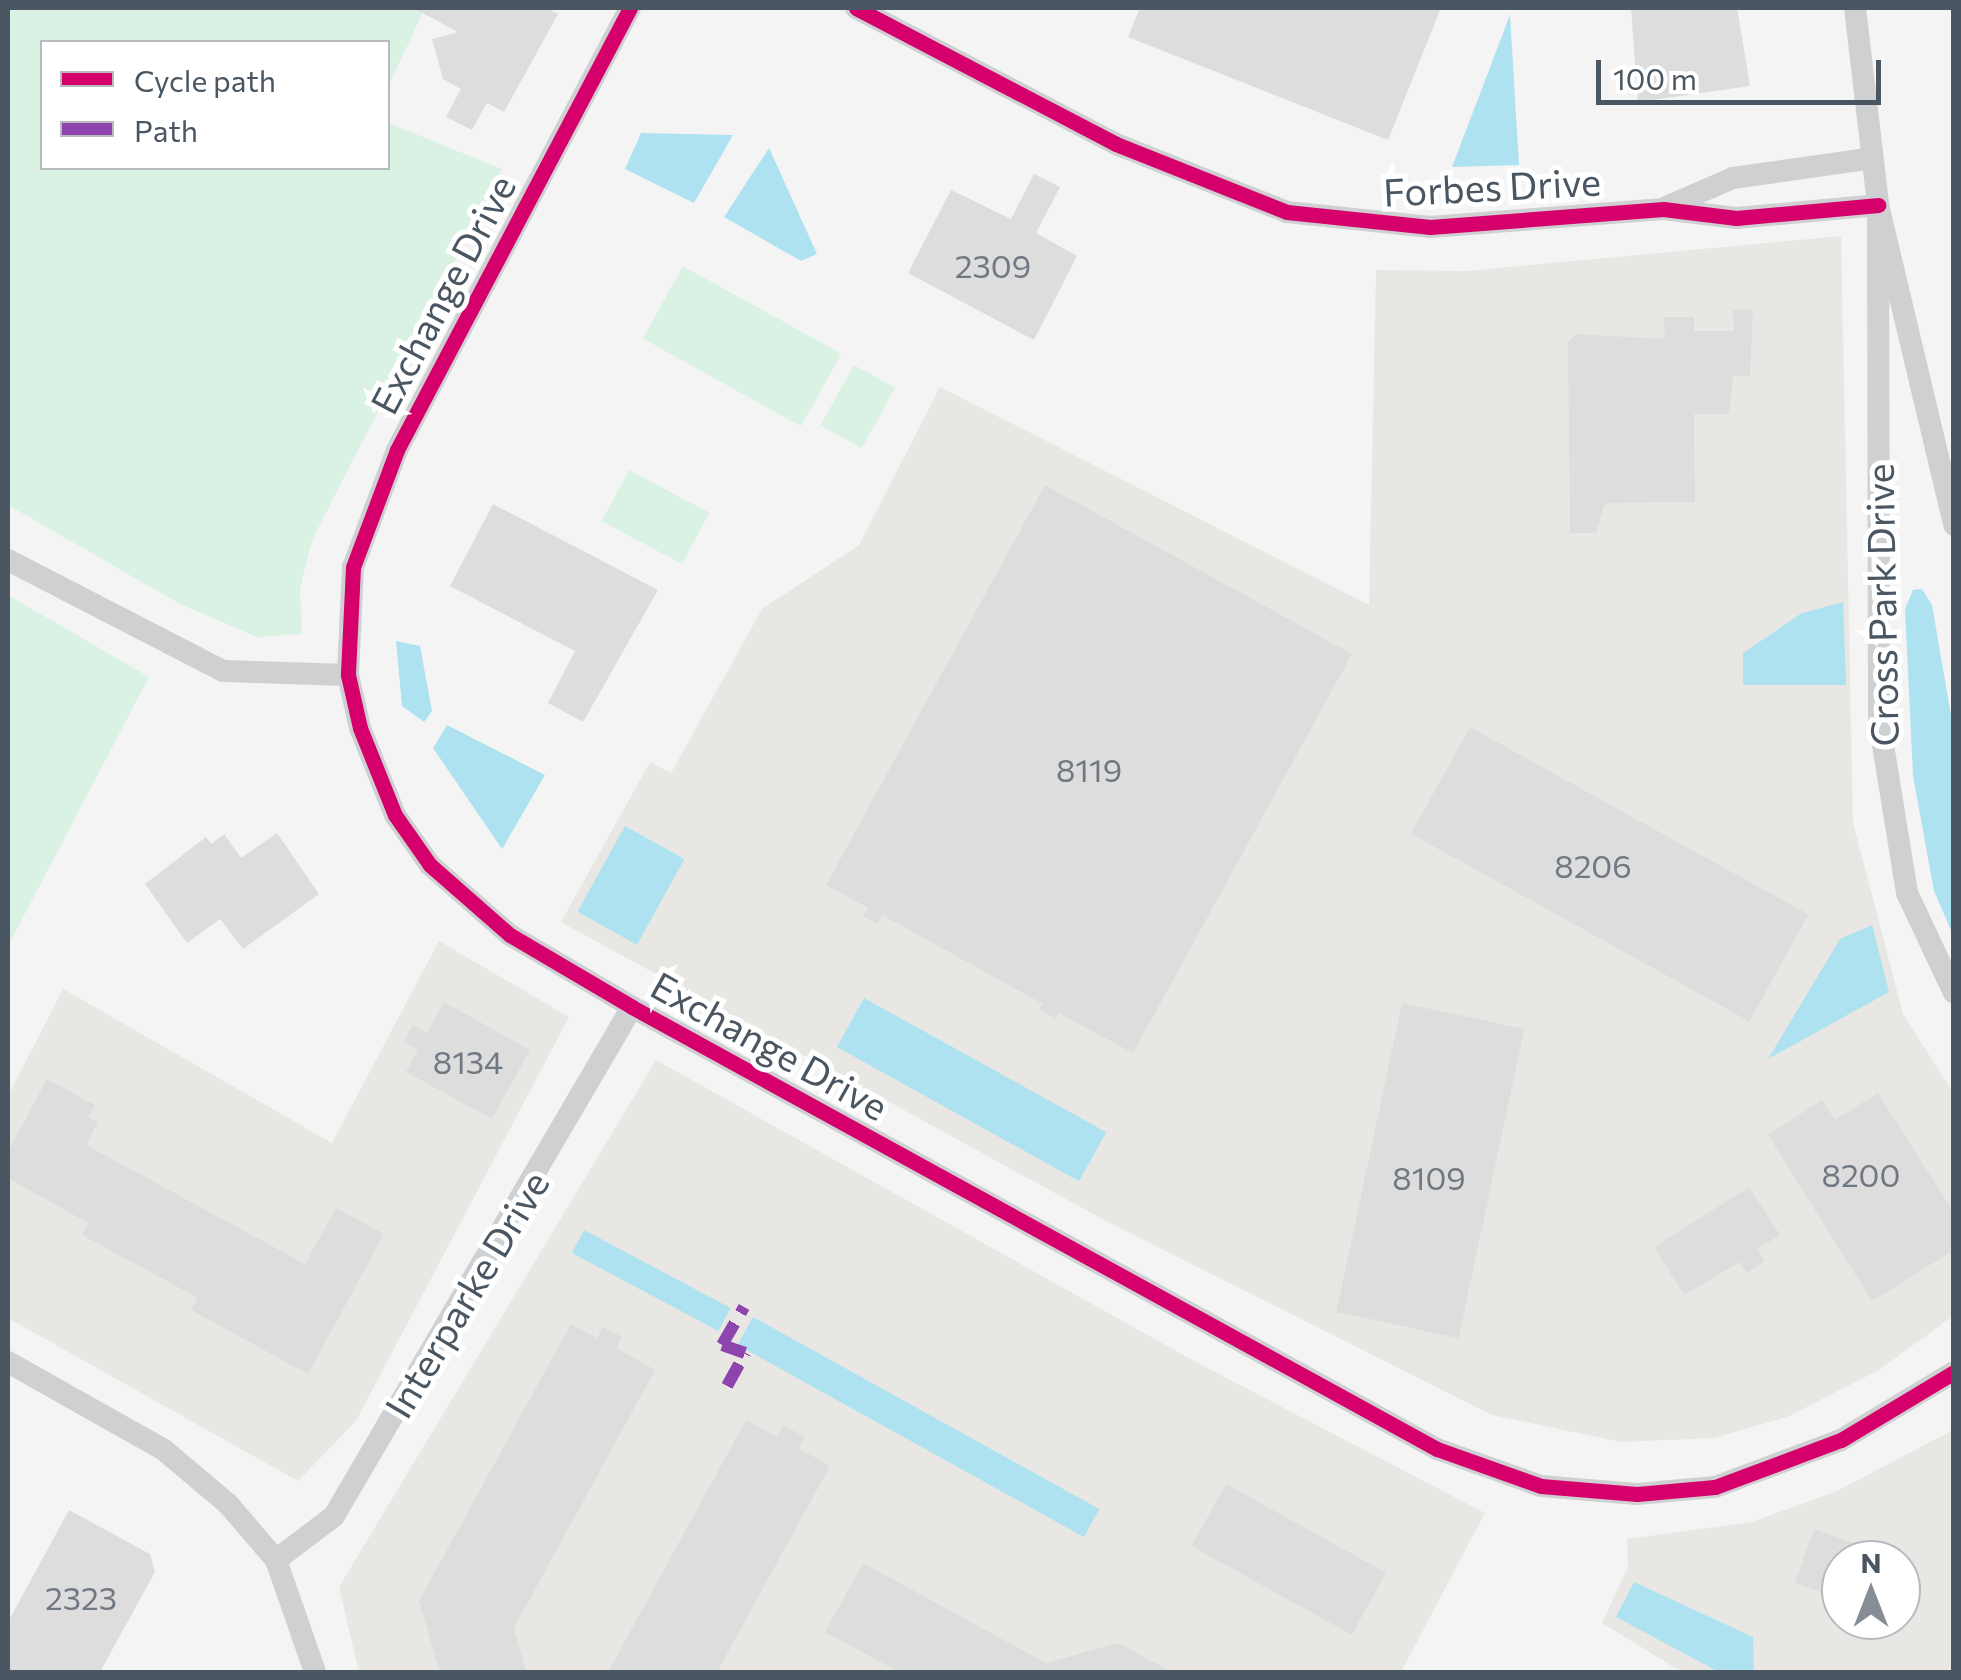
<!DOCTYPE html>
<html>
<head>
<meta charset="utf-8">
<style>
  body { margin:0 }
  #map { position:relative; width:1961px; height:1680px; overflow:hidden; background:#f4f4f4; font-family:Commissioner,sans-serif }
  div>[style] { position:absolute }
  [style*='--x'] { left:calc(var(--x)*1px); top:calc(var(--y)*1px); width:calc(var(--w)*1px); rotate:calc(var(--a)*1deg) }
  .commercial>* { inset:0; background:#e8e7e3 }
  .green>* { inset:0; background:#d9f2e3; transform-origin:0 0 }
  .water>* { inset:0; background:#aee2f0; transform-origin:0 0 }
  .building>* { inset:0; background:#ddddde; transform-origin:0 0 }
  .minor>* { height:22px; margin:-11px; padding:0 11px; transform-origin:11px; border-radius:11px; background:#ced0d2 }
  .quiet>* { height:12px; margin-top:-6px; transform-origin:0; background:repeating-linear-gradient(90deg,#8e44ad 0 25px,transparent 0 37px) }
  .cycleway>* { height:15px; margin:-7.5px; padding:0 7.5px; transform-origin:7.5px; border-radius:7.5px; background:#d6006c }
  span { translate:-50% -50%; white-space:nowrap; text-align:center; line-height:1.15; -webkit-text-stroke:10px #fff; paint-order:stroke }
  .number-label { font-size:32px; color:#707881 }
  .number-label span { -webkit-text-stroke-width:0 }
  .street-label { font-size:38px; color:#4a5661 }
  .frame { position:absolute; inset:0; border:10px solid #4a5661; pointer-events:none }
  .legend { position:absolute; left:40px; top:40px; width:350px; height:130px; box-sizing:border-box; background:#fff; border:2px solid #b7bbc0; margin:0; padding:12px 18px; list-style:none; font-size:30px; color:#4a5661 }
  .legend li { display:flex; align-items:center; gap:20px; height:50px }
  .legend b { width:50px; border:2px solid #b7bbc0 }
  .north { position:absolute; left:1821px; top:1540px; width:100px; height:100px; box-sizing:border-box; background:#fff; border:2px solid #b7bbc0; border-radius:50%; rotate:0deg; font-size:28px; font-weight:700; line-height:40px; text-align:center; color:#4a5661 }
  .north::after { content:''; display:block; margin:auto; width:35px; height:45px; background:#868d94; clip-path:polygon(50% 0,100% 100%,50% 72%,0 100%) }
  .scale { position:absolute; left:1596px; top:60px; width:285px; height:45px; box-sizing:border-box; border:5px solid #4a5661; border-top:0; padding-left:12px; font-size:30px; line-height:35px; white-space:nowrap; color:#4a5661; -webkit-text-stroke:8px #fff; paint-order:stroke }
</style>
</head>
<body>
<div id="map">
  <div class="commercial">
    <i style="clip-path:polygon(1841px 236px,1853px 822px,1903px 1014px,1954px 1094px,1953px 1316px,1879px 1370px,1787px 1417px,1714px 1438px,1621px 1442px,1492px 1415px,1104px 1220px,561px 922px,650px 762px,671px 773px,762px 609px,859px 545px,940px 387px,1369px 605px,1376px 270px,1466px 271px)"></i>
    <i style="clip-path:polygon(439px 941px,569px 1017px,356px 1421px,298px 1481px,8px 1318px,8px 1096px,63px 989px,332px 1143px)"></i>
    <i style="clip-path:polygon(656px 1060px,1194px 1361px,1485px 1513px,1401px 1672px,359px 1672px,339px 1587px)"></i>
    <i style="clip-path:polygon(evenodd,1953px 1430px,1953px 1672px,1682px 1672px,1602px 1623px,1628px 1567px,1627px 1539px,1752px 1522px,1837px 1491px,1953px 1430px,1841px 1560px,1901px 1560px,1901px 1620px,1841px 1620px,1841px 1560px)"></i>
  </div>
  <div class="green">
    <i style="clip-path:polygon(8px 8px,425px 8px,388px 87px,388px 42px,42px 42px,42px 168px,388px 168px,388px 123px,502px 169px,312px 540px,300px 589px,302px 634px,257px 637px,180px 604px,8px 505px)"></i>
    <i style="left:683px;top:266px;width:181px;height:83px;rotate:29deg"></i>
    <i style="left:854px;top:365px;width:47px;height:69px;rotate:29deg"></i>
    <i style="left:629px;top:470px;width:91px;height:58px;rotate:28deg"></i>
    <i style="clip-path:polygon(8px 595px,149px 677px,8px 946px)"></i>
  </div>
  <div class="water">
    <i style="clip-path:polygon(1510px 15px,1519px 165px,1452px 167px)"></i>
    <i style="clip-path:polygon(641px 133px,733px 135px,694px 203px,625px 169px)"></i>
    <i style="clip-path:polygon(769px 148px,817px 254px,801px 261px,724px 217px)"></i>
    <i style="clip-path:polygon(1922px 589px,1932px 605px,1953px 727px,1953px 935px,1934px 891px,1913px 776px,1905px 609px,1913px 590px)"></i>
    <i style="clip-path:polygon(1843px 602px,1846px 685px,1743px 685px,1743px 653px,1802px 613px)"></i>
    <i style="clip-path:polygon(396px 641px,420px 646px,432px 711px,424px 722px,402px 706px)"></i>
    <i style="clip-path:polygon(447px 725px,545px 775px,502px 849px,433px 748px)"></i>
    <i style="left:625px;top:826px;width:68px;height:98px;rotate:29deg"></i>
    <i style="clip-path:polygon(1872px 925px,1889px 992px,1768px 1059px,1840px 939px)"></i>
    <i style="left:864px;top:998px;width:277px;height:56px;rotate:29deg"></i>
    <i style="left:584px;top:1230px;width:166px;height:26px;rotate:28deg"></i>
    <i style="left:753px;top:1317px;width:396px;height:32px;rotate:29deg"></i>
    <i style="clip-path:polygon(1634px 1582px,1753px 1637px,1754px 1672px,1719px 1672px,1616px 1617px)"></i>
  </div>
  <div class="building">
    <i style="clip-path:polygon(413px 8px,546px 8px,558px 14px,504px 112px,487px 103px,472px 130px,446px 117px,461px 89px,443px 79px,432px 39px,458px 32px)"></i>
    <i style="clip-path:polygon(1140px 8px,1441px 8px,1388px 140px,1128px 37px)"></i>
    <i style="clip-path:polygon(1631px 8px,1737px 8px,1750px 86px,1638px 102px)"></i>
    <i style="clip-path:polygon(1034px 174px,1060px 187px,1036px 233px,1077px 256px,1034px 340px,908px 273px,951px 190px,1011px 219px)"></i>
    <i style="clip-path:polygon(1753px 309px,1750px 376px,1733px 376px,1729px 414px,1694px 414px,1695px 502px,1605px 503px,1596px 533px,1570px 533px,1568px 342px,1576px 334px,1665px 339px,1664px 317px,1694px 317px,1694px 331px,1734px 331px,1733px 310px)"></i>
    <i style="clip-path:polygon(1045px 485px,1352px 654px,1133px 1053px,1058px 1013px,1055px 1018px,1039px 1010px,1043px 1004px,882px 915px,877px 924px,863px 916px,868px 908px,826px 885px)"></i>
    <i style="clip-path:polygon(493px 504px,658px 590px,583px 722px,548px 703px,575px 651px,450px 586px)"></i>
    <i style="left:1470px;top:727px;width:387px;height:122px;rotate:29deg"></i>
    <i style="clip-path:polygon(277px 833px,319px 894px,243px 949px,220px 919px,187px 943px,145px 884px,206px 837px,211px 844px,224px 834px,241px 858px)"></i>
    <i style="clip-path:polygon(444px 1002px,530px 1050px,492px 1119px,406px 1072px,418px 1050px,404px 1042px,413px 1025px,427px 1033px)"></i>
    <i style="left:1402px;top:1003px;width:125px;height:316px;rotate:12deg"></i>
    <i style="clip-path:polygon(47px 1079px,95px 1105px,88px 1117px,98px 1122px,86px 1145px,305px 1264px,336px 1208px,384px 1234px,308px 1374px,191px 1310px,198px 1298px,82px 1235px,88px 1223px,8px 1178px,8px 1152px)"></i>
    <i style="clip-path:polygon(1878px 1093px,1954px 1213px,1954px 1250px,1872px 1301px,1768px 1135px,1822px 1100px,1835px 1120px)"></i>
    <i style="clip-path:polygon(1749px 1187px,1780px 1235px,1757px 1249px,1765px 1261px,1747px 1273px,1740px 1262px,1684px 1295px,1654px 1247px)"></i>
    <i style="clip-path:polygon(571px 1324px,597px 1338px,603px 1327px,622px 1337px,616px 1348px,655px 1370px,514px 1628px,526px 1672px,440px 1672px,419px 1601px)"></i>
    <i style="clip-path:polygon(746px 1420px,777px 1437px,783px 1425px,805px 1437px,798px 1448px,830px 1466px,717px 1672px,608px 1672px)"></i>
    <i style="left:1226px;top:1484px;width:183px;height:71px;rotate:29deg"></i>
    <i style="clip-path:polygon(69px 1510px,150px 1554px,155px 1572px,100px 1672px,8px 1672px,8px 1622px)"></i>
    <i style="clip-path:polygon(1814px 1529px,1862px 1546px,1886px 1541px,1896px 1560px,1841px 1560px,1841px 1599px,1795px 1583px)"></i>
    <i style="clip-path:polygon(863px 1563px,1046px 1663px,1118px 1643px,1172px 1672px,899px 1672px,825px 1632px)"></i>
  </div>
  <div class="minor">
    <i style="--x:630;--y:8;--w:500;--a:117.8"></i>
    <i style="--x:397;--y:450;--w:125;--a:110.6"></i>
    <i style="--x:353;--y:567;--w:108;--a:92.7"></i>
    <i style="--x:348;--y:675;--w:54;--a:77.2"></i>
    <i style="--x:360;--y:728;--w:94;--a:68.1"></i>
    <i style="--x:395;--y:815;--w:61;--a:55"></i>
    <i style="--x:430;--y:865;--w:106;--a:41.2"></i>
    <i style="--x:510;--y:935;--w:142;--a:30.5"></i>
    <i style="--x:632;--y:1007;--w:918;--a:28.77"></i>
    <i style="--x:1437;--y:1449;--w:110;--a:19.6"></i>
    <i style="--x:1541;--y:1486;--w:96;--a:4.8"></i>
    <i style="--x:1637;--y:1494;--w:78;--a:-5.1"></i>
    <i style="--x:1715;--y:1487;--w:134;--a:-20.5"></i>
    <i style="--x:1841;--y:1440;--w:132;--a:-31"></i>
    <i style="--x:856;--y:8;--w:293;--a:27.6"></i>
    <i style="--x:1116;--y:144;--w:184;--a:21.7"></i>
    <i style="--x:1287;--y:212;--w:144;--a:6"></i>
    <i style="--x:1430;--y:227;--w:234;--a:-4.4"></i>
    <i style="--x:1663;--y:209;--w:74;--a:7"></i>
    <i style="--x:1736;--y:218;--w:143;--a:-5.2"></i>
    <i style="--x:1855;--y:8;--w:198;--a:83.3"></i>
    <i style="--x:1878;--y:205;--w:329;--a:76.6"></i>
    <i style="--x:1878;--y:205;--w:515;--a:89.89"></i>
    <i style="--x:1879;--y:720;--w:175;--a:80.8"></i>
    <i style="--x:1907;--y:893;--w:110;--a:64.8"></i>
    <i style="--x:1666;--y:207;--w:73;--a:-23.4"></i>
    <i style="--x:1733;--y:178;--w:141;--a:-8.1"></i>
    <i style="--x:8;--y:560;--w:242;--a:27.3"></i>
    <i style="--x:223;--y:671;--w:125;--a:1.8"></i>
    <i style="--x:8;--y:1362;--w:179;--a:29.4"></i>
    <i style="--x:164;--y:1450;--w:84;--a:40.2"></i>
    <i style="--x:228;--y:1504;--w:74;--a:49.4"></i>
    <i style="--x:276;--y:1560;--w:119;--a:70.8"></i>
    <i style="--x:276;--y:1560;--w:73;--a:-37.2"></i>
    <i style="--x:334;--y:1516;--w:590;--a:-59.65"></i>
  </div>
  <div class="quiet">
    <i style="--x:727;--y:1386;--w:38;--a:-61"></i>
    <i style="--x:745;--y:1353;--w:24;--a:-161"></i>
    <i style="--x:722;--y:1345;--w:44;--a:-59.9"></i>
  </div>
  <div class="cycleway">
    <i style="--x:630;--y:8;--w:500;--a:117.8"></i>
    <i style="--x:397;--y:450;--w:125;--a:110.6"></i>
    <i style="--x:353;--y:567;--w:108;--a:92.7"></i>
    <i style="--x:348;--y:675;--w:54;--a:77.2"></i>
    <i style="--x:360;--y:728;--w:94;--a:68.1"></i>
    <i style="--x:395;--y:815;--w:61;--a:55"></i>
    <i style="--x:430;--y:865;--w:106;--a:41.2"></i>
    <i style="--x:510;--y:935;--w:142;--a:30.5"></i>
    <i style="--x:632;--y:1007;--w:918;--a:28.77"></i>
    <i style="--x:1437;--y:1449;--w:110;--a:19.6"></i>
    <i style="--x:1541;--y:1486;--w:96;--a:4.8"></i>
    <i style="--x:1637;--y:1494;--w:78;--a:-5.1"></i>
    <i style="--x:1715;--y:1487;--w:134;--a:-20.5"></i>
    <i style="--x:1841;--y:1440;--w:132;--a:-31"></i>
    <i style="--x:856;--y:8;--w:293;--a:27.6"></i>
    <i style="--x:1116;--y:144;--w:184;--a:21.7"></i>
    <i style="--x:1287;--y:212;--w:144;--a:6"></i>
    <i style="--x:1430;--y:227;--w:234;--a:-4.4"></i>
    <i style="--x:1663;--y:209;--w:74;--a:7"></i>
    <i style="--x:1736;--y:218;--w:143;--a:-5.2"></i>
  </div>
  <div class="number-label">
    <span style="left:993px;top:265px">2309</span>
    <span style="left:1089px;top:769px">8119</span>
    <span style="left:1593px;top:865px">8206</span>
    <span style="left:468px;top:1061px">8134</span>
    <span style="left:1861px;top:1174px">8200</span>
    <span style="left:1429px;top:1177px">8109</span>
    <span style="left:81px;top:1597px">2323</span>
  </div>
  <div class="street-label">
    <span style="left:1492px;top:186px;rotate:-3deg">Forbes Drive</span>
    <span style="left:442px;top:294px;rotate:-62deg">Exchange Drive</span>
    <span style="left:1881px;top:605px;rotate:-91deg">Cross Park Drive</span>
    <span style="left:770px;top:1045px;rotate:29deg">Exchange Drive</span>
    <span style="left:466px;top:1294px;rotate:-59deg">Interparke Drive</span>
  </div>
  <div class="frame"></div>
  <ul class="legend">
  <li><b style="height:12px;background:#d6006c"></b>Cycle path</li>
  <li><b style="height:12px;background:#8e44ad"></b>Path</li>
  </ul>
  <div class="north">N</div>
  <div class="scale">100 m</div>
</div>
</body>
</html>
